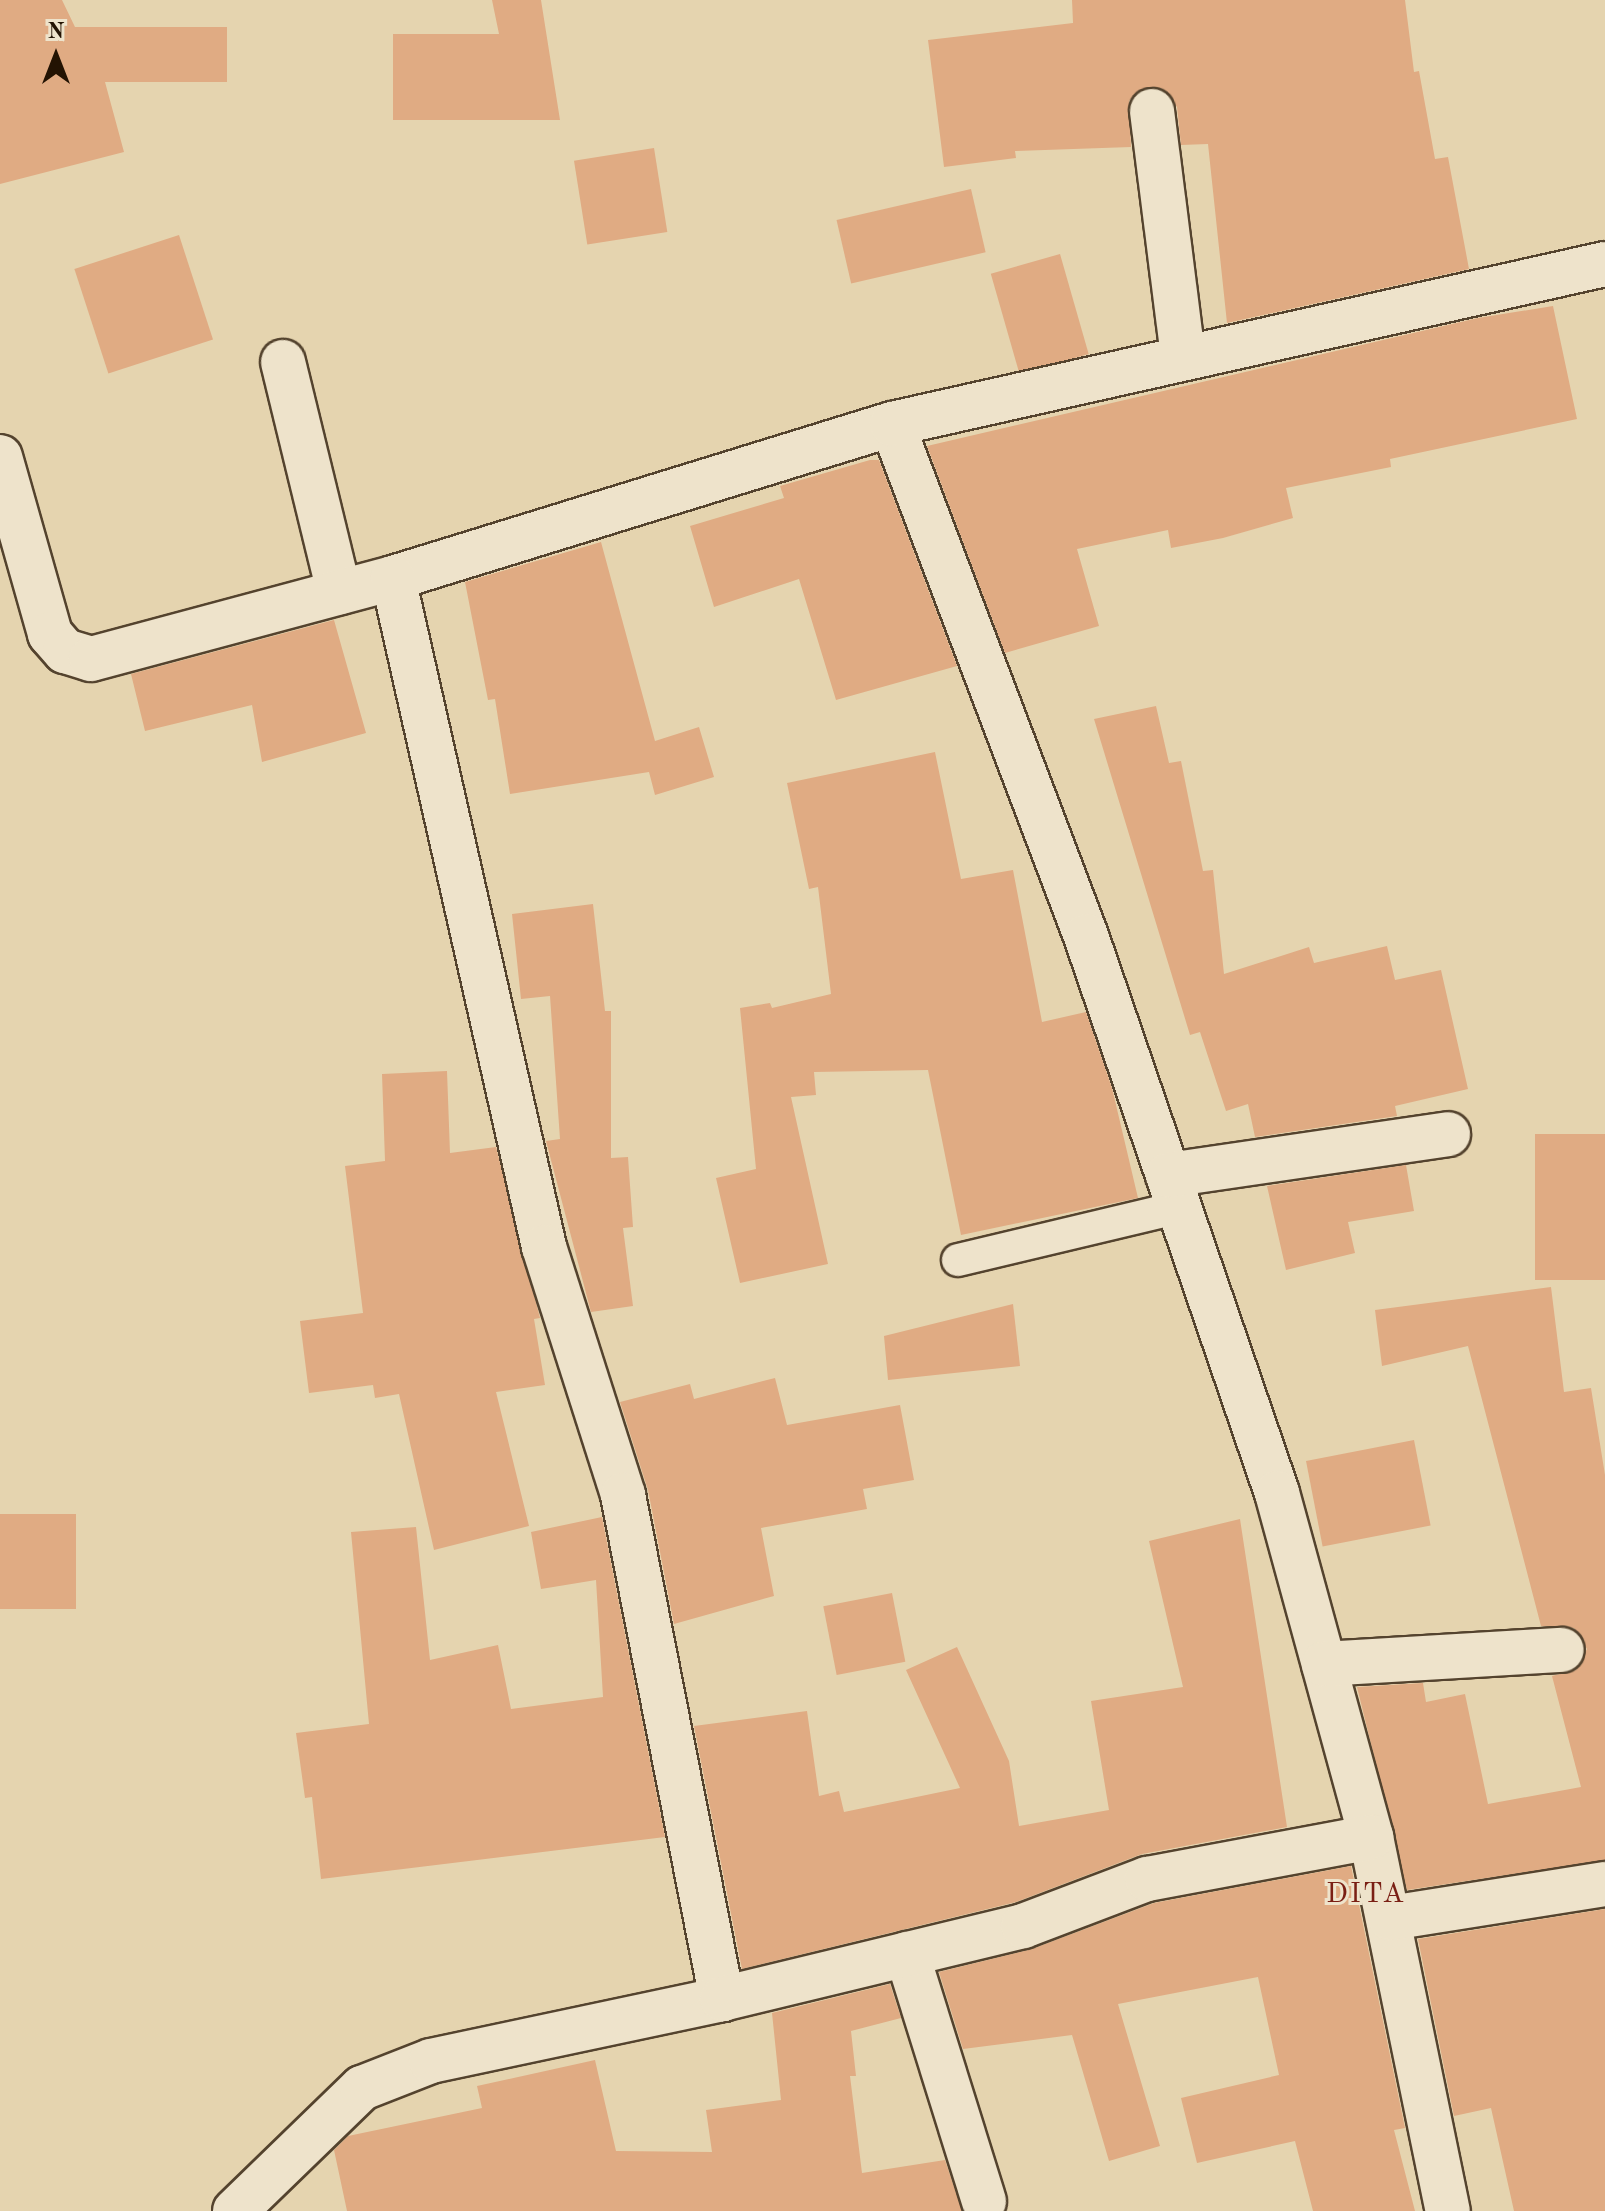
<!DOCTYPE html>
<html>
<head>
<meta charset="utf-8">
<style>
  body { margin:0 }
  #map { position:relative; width:1605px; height:2211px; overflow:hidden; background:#e5d4af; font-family:"Old Standard TT",serif }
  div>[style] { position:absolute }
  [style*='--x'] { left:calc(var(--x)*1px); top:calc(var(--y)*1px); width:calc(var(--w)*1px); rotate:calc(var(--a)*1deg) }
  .building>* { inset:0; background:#e0ab83; transform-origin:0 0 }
  .roads { filter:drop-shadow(2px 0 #54432e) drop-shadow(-2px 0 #54432e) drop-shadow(0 2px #54432e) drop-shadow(0 -2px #54432e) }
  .lane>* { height:32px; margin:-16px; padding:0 16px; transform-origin:16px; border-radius:16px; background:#eee3cb }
  .street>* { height:44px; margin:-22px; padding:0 22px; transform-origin:22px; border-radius:22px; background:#eee3cb }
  span { translate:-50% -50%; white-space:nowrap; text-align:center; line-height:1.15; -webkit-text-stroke:6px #eee3cb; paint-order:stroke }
  .quarter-label { font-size:28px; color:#7a1f14; letter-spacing:2px }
  .north { position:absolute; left:16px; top:16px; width:80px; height:80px; -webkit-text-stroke:6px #eee3cb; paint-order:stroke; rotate:0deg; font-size:22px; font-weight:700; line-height:32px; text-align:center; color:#231303 }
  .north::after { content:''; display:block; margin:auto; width:28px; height:36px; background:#231303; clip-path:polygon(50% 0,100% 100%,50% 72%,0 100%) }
</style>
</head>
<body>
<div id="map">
  <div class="building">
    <i style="clip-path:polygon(0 0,62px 0,75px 27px,227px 27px,227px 82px,105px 82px,124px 152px,0 184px)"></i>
    <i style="clip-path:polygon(492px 0,541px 0,560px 120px,393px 120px,393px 34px,499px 34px)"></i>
    <i style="clip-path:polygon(1072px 0,1405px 0,1414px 72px,1419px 71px,1435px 159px,1448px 157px,1469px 269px,1227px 323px,1208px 144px,1181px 145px,1177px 107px,1161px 88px,1138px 91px,1129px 101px,1131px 147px,1015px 151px,1016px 158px,944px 167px,928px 40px,1073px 23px)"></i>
    <i style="left:654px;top:148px;width:85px;height:81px;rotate:81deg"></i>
    <i style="left:971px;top:189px;width:65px;height:138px;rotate:77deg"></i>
    <i style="left:179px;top:235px;width:110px;height:110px;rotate:72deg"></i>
    <i style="left:1060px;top:254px;width:104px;height:72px;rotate:74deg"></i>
    <i style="clip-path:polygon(1553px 306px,1577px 419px,1390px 459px,1391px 467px,1286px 488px,1293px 518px,1223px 538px,1171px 548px,1168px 530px,1077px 549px,1099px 626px,1005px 653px,927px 446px,1478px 318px)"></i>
    <i style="clip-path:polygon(870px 460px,879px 460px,957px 666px,836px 700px,799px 579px,714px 607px,690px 526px,784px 498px,780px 486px)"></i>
    <i style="clip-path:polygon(601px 542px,655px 741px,699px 727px,714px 777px,655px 795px,649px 772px,510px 794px,495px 699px,488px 700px,465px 582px)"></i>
    <i style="clip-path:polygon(334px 620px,366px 733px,262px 762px,252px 705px,145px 731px,131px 674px)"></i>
    <i style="clip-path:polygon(1156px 706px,1169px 763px,1181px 761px,1203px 871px,1213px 870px,1224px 974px,1309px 947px,1314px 963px,1387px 946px,1395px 980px,1441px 970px,1468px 1089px,1395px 1106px,1397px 1116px,1255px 1137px,1248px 1104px,1226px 1111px,1200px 1032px,1190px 1035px,1094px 719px)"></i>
    <i style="clip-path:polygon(935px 752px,961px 879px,1013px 870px,1042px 1022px,1086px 1012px,1112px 1088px,1138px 1198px,961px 1235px,928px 1070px,814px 1072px,816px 1095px,791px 1097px,828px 1264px,740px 1283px,716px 1178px,756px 1169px,740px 1008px,770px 1003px,772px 1008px,831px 994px,818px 887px,809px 889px,787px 783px)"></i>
    <i style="clip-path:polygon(593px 904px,605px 1011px,611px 1011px,611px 1158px,628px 1157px,633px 1227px,623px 1228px,633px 1306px,591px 1312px,546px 1141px,560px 1139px,550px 996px,521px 999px,512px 914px)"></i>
    <i style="clip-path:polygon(447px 1071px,450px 1153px,496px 1147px,540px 1318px,534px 1319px,545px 1385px,496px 1392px,529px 1526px,434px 1550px,399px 1394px,375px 1398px,373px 1385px,309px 1393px,300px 1321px,363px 1313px,345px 1166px,385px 1161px,382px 1074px)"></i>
    <i style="left:1605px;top:1134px;width:146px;height:70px;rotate:90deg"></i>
    <i style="clip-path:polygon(1406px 1165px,1414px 1211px,1348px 1222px,1355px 1253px,1286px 1270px,1267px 1186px)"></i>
    <i style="clip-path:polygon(1551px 1287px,1564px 1392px,1591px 1388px,1605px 1475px,1605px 1860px,1407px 1890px,1357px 1687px,1423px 1683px,1426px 1702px,1465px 1694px,1488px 1804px,1581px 1787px,1552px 1676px,1576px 1670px,1587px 1649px,1574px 1628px,1541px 1626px,1468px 1346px,1382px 1366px,1375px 1310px)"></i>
    <i style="clip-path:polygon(1013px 1304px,1020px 1366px,888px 1380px,884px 1336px)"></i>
    <i style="clip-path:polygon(775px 1378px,787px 1425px,900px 1405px,914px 1480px,863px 1489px,867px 1509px,761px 1528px,774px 1596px,674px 1624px,648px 1490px,620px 1402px,690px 1384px,694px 1399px)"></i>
    <i style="left:1414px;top:1440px;width:87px;height:110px;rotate:79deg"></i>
    <i style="left:0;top:1514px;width:76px;height:95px"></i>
    <i style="clip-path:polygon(602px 1517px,665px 1837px,321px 1879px,312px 1797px,305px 1798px,296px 1733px,369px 1724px,351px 1532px,416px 1527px,430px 1660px,498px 1645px,511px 1709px,603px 1697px,596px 1580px,541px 1589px,531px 1532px)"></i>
    <i style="clip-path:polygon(1240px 1519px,1287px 1827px,1142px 1854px,1016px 1902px,742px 1969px,694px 1726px,807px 1711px,819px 1796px,839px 1791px,844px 1812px,960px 1788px,906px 1670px,957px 1647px,1009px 1761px,1019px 1826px,1109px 1810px,1091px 1701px,1183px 1687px,1149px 1541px)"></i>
    <i style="left:892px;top:1593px;width:70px;height:70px;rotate:79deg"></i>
    <i style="clip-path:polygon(1351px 1866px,1405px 2128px,1394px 2130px,1415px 2211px,1313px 2211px,1295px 2141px,1197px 2163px,1181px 2098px,1279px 2075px,1258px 1977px,1118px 2004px,1160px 2146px,1109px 2161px,1072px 2035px,963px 2049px,939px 1972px,1032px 1949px,1154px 1903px)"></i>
    <i style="clip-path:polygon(1605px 1909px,1605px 2211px,1514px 2211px,1491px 2108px,1454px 2116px,1418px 1939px)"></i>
    <i style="clip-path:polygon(890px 1984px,901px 2018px,851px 2031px,856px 2076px,850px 2076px,862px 2173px,945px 2160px,962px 2211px,347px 2211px,334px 2150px,348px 2136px,482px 2108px,477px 2086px,595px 2060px,616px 2151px,712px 2152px,706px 2110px,781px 2100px,772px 2013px)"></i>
  </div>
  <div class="roads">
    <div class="lane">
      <i style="--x:958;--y:1260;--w:228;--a:-13.4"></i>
    </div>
    <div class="street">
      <i style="--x:1152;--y:111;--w:247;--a:82.8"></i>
      <i style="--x:283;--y:362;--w:237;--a:76.3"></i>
      <i style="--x:892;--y:424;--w:548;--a:69.25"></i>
      <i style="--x:1086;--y:936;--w:589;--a:71.07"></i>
      <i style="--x:1277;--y:1493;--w:357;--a:74.7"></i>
      <i style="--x:1371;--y:1837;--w:382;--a:78.4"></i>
      <i style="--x:0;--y:457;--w:184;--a:74.2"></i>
      <i style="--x:50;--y:634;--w:23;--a:49"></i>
      <i style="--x:65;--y:651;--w:27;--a:17"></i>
      <i style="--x:91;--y:659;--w:313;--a:-15"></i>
      <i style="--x:393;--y:578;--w:522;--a:-17.15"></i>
      <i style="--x:892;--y:424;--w:731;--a:-12.65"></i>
      <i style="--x:393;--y:578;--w:686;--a:77.28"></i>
      <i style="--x:544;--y:1247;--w:260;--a:72.3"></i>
      <i style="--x:623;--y:1495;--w:514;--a:78.89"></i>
      <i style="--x:1168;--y:1175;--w:283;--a:-8.3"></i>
      <i style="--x:1324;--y:1664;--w:238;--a:-3.4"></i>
      <i style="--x:1390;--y:1918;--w:218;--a:-9"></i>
      <i style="--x:907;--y:1954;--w:259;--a:72.7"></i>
      <i style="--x:235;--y:2211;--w:177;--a:-44.1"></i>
      <i style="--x:362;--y:2088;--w:74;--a:-21.4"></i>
      <i style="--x:431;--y:2061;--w:298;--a:-12"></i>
      <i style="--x:722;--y:1999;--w:310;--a:-13.6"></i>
      <i style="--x:1023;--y:1926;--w:133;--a:-20.8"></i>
      <i style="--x:1147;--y:1879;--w:228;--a:-10.6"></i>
    </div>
  </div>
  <div class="quarter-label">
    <span style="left:1366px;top:1895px">DITA</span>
  </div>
  <div class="north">N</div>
</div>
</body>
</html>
